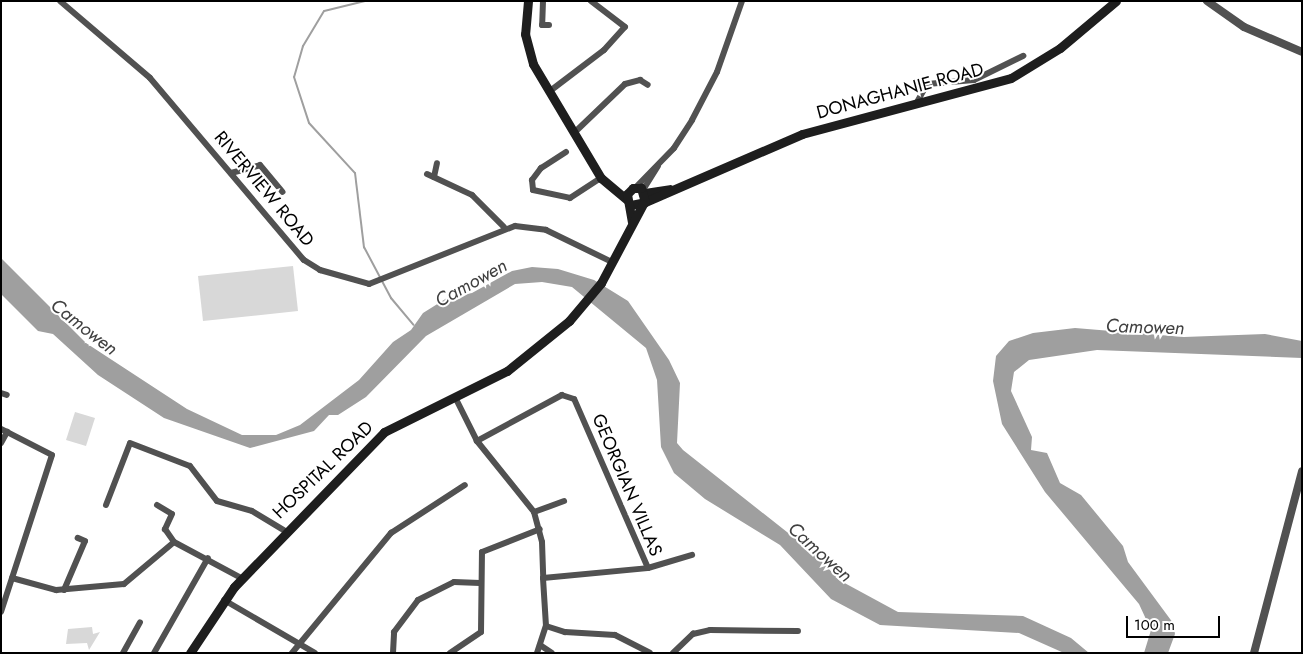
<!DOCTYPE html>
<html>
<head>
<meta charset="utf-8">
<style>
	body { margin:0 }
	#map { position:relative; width:1303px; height:654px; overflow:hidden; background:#fff; font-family:Jost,sans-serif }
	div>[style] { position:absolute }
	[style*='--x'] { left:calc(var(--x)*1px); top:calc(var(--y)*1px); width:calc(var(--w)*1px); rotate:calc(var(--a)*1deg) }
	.green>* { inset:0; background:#d8d8d8 }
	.water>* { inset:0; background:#9f9f9f }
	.stream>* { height:2px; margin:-1px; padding:0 1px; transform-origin:1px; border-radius:1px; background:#9f9f9f }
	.minor>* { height:6px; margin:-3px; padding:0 3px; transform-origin:3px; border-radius:3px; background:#515151 }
	.tertiary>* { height:8px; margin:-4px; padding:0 4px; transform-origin:4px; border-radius:4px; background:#515151 }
	.secondary>* { height:9px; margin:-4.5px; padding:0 4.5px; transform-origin:4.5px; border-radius:4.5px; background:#1e1e1e }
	span { translate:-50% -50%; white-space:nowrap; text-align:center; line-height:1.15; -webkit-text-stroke:4px #fff; paint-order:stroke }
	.street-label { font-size:18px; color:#000 }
	.water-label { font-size:19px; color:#404040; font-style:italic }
	.frame { position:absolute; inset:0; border:2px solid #000; pointer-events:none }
	.scale { position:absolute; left:1126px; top:616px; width:94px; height:22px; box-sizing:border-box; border:2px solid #000; border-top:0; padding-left:6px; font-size:15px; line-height:18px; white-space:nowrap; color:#000; -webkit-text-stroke:4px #fff; paint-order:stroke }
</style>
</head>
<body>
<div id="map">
	<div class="green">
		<div style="clip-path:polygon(293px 266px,298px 311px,203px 321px,198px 276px)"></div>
		<div style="clip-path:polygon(75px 412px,95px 418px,86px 446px,66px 440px)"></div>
		<div style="clip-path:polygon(92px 627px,93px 634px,100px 632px,89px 650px,87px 643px,66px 644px,68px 629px)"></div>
	</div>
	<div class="water">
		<div style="clip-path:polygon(1px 258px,86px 343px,187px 409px,242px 435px,276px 435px,300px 425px,359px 380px,393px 342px,411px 330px,423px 313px,447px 298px,472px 293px,512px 271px,532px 267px,558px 269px,594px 280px,628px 301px,669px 360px,680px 383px,677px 443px,683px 450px,816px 555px,839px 580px,898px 612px,1023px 616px,1071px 638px,1089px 653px,1064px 653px,1019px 633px,880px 625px,831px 599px,780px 545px,705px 499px,674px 473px,661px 447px,657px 380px,646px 348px,572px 287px,542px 282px,515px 284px,426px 336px,366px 397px,338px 415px,329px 415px,314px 431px,250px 448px,164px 418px,98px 375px,53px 334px,38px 331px,1px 294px)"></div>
		<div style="clip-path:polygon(1075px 328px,1184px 337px,1265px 334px,1302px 341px,1302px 358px,1097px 350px,1029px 360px,1014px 372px,1011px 391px,1032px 437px,1031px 450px,1047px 453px,1060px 483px,1081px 495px,1123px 546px,1128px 562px,1173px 623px,1175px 634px,1168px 653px,1144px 653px,1151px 630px,1139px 604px,1045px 492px,1002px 424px,993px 381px,996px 356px,1009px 341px,1033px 333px)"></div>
	</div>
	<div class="stream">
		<div style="--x:365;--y:1;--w:42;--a:166.3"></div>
		<div style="--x:324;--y:11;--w:41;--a:121"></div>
		<div style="--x:303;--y:46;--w:32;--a:106"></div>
		<div style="--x:294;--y:77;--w:48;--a:71.9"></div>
		<div style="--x:309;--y:123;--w:68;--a:47.4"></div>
		<div style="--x:355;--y:173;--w:75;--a:83.1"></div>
		<div style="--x:364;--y:247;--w:58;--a:62.1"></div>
		<div style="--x:391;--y:298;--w:35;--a:50"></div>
	</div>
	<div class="minor">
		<div style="--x:60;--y:1;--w:118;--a:40.5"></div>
		<div style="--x:150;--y:78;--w:238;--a:49.8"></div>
		<div style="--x:304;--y:260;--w:19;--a:32"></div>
		<div style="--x:320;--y:270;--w:51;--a:15.9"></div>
		<div style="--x:369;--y:284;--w:157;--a:-21.7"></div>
		<div style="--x:515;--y:226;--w:31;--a:7"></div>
		<div style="--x:546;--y:230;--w:73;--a:25.9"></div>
		<div style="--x:543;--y:1;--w:24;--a:92"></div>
		<div style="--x:542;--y:25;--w:7;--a:0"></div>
		<div style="--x:550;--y:91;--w:68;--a:-37.2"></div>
		<div style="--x:604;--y:50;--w:31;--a:-48"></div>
		<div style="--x:625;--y:27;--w:43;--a:-142.6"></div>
		<div style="--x:916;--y:104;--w:23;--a:-61"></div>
		<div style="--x:927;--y:84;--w:47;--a:-4.9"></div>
		<div style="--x:974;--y:80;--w:55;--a:-26.1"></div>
		<div style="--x:575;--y:132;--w:69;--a:-43.8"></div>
		<div style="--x:625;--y:84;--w:16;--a:-15"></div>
		<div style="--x:640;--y:80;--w:9;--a:32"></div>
		<div style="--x:566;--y:152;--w:30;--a:147"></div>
		<div style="--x:541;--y:168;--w:15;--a:127"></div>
		<div style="--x:532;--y:180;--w:10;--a:84"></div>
		<div style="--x:533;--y:190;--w:38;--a:12"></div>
		<div style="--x:570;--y:198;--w:37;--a:-33"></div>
		<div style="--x:231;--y:173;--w:30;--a:-15"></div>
		<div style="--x:260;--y:165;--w:35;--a:50"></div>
		<div style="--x:427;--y:174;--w:50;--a:25"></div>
		<div style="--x:472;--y:195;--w:45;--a:45"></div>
		<div style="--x:434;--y:177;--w:14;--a:-78"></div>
		<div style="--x:636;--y:187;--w:54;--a:-45.7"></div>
		<div style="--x:674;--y:148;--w:33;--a:-57"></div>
		<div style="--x:692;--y:120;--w:54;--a:-62.5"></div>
		<div style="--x:717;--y:72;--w:75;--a:-70.6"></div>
		<div style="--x:643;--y:190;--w:28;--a:-58"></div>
		<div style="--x:1;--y:393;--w:6;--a:18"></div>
		<div style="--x:455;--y:397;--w:49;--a:63.4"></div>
		<div style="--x:477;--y:441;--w:91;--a:51.2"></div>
		<div style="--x:534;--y:512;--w:31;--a:75"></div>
		<div style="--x:542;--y:542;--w:36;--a:88"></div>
		<div style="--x:543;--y:578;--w:105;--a:-5.4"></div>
		<div style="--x:648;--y:568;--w:184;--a:-113.6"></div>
		<div style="--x:574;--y:399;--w:13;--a:-162"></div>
		<div style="--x:562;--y:395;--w:97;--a:151.6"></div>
		<div style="--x:1;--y:429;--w:57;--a:27"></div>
		<div style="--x:52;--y:455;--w:165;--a:108"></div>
		<div style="--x:1;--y:443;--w:13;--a:-61"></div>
		<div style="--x:106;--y:505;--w:66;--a:-68.8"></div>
		<div style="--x:130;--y:443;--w:64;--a:21"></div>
		<div style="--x:190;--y:466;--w:44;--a:52.4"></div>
		<div style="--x:217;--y:501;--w:36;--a:16"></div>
		<div style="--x:252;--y:511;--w:37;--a:31"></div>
		<div style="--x:157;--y:505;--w:17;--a:31"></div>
		<div style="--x:172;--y:514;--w:17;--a:115"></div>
		<div style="--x:165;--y:529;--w:16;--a:55"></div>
		<div style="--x:534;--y:512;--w:32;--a:-20"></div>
		<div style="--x:648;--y:568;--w:46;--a:-16.5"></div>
		<div style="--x:12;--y:578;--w:46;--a:15.3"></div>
		<div style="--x:56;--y:590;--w:68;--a:-5"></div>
		<div style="--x:124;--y:584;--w:65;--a:-40"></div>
		<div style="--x:174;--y:542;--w:76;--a:28.2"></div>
		<div style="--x:64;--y:590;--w:53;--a:-66.8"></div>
		<div style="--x:85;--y:541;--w:8;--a:-157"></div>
		<div style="--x:224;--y:600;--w:105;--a:30.2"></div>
		<div style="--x:546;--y:626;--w:20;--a:18"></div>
		<div style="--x:565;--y:632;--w:50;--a:3.4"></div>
		<div style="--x:615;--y:635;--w:39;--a:27"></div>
		<div style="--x:540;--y:645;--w:14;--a:34"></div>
		<div style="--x:123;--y:653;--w:35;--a:-61"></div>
		<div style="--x:154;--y:653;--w:109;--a:-60.4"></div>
		<div style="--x:292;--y:653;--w:156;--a:-50.5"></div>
		<div style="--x:391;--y:533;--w:88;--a:-33"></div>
		<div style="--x:393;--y:653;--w:21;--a:-87"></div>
		<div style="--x:394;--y:632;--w:40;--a:-53"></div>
		<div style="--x:418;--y:600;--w:40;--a:-26.6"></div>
		<div style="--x:454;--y:582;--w:26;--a:2"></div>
		<div style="--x:450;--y:653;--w:37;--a:-34"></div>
		<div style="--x:481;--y:632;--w:80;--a:-89.3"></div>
		<div style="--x:482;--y:552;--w:62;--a:-21.6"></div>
		<div style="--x:537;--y:653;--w:28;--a:-72"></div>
		<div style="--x:546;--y:626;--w:48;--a:-93.6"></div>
		<div style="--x:673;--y:653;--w:28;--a:-44"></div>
		<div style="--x:693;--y:634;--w:17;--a:-13"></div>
		<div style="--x:710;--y:630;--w:88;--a:0.7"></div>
	</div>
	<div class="tertiary">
		<div style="--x:1207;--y:1;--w:45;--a:35.1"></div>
		<div style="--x:1244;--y:27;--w:63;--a:23.3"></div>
		<div style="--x:1254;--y:653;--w:188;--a:-75.2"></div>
	</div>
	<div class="secondary">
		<div style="--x:528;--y:1;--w:33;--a:95"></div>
		<div style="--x:525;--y:34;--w:31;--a:75"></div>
		<div style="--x:533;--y:64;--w:133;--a:59.2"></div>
		<div style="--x:601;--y:178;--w:34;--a:40"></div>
		<div style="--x:645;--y:193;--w:25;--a:-9"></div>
		<div style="--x:645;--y:202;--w:171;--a:-23.4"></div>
		<div style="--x:802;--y:134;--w:216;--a:-15"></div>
		<div style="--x:1011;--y:78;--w:57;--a:-31.5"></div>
		<div style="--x:1060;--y:48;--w:73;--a:-40"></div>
		<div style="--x:631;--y:205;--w:14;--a:-12"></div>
		<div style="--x:645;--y:202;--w:15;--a:-106"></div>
		<div style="--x:641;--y:188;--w:8;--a:180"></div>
		<div style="--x:633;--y:188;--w:8;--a:135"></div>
		<div style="--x:627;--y:194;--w:28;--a:80"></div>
		<div style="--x:190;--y:653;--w:79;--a:-56.3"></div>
		<div style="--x:234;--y:587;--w:216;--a:-45.9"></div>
		<div style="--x:384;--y:432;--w:137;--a:-26.4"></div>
		<div style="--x:507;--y:371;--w:80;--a:-38.9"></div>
		<div style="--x:569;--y:321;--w:50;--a:-49.9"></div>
		<div style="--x:601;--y:283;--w:89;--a:-62"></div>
	</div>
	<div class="street-label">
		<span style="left:900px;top:91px;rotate:-15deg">DONAGHANIE ROAD</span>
		<span style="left:264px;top:189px;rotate:50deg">RIVERVIEW ROAD</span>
		<span style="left:323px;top:470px;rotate:-44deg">HOSPITAL ROAD</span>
		<span style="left:627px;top:485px;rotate:67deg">GEORGIAN VILLAS</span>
	</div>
	<div class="water-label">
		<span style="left:471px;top:283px;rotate:-29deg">Camowen</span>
		<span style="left:84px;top:327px;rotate:38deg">Camowen</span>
		<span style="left:1145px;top:327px;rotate:2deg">Camowen</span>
		<span style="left:820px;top:552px;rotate:42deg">Camowen</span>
	</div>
	<div class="frame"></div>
	<div class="scale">100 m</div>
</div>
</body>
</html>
